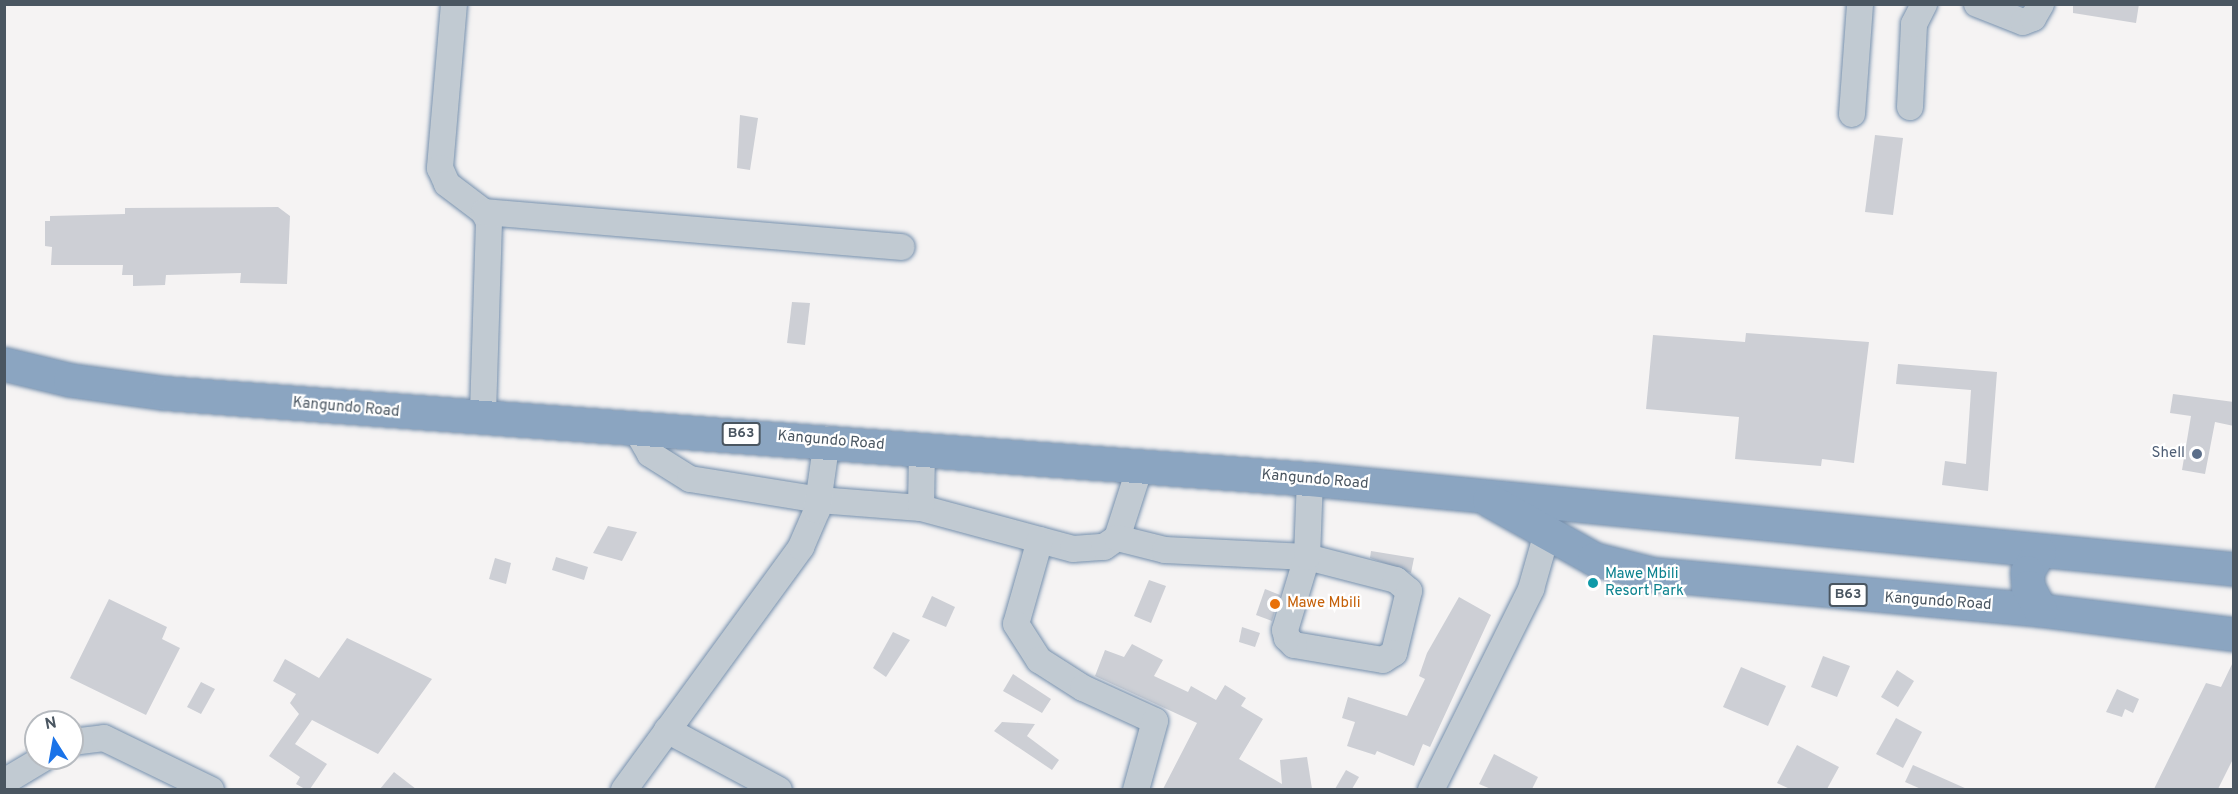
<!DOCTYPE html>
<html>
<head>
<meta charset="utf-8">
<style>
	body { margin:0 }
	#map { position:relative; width:2238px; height:794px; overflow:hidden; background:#f5f3f3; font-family:Overpass,sans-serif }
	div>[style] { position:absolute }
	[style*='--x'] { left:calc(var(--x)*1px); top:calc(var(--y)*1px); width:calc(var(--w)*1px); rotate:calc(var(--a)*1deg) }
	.building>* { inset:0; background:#cdcfd5 }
	.roads { filter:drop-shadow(0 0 2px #7690ad) drop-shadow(0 0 2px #7690ad) }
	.minor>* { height:26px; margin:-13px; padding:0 13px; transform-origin:13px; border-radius:13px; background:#c1cad2 }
	.highway>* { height:33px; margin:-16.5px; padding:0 16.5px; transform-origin:16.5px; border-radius:16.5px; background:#8ba5c1 }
	.dots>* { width:16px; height:16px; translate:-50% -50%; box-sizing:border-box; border:3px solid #fff; border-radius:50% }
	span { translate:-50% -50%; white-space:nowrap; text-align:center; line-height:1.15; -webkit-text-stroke:4.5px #fff; paint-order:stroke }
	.shield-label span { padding:2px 4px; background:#fff; border:2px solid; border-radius:4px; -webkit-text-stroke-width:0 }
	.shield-label { font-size:14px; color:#4a5661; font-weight:700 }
	.street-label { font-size:15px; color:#4a5661 }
	.service-label { font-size:15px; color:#4e5e75 }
	.right { translate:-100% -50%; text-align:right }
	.culture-label { font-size:15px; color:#0d838f }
	.left { translate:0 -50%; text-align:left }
	.food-label { font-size:15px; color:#c56008 }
	.frame { position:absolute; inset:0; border:6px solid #4a5661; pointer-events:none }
	.north { position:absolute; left:24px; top:710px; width:60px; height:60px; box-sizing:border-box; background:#fff; border:2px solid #b7bbc0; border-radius:50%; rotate:349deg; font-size:16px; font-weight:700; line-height:24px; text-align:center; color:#4a5661 }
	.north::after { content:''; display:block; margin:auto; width:21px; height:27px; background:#1a73e8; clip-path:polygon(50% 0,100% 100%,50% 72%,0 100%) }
</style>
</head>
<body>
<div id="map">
	<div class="building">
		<div style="clip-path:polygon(2073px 4px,2139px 4px,2136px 23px,2073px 13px)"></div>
		<div style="clip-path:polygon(740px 115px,758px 118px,750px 170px,737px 168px)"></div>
		<div style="clip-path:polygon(1875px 135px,1903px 138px,1893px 215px,1865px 212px)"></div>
		<div style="clip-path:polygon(278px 207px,290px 216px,287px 284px,240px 283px,241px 273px,166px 275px,165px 285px,133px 286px,133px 275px,122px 275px,123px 265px,51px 265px,52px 247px,45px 246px,45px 221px,50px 221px,50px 216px,125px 214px,125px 208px)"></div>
		<div style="clip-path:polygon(792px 302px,810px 303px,805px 345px,787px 343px)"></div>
		<div style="clip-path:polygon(1746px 333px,1869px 342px,1854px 463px,1822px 459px,1821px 466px,1735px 459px,1739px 417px,1646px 409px,1653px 335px,1745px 342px)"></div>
		<div style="clip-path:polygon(1898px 364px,1997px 372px,1988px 491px,1942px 485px,1945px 461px,1966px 464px,1971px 390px,1896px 384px)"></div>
		<div style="clip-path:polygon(2173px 394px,2234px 402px,2234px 426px,2215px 422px,2205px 474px,2182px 470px,2191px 416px,2170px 413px)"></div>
		<div style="clip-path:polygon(608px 526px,637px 532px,622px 561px,593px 553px)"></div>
		<div style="clip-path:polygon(1371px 551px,1414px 558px,1411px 573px,1370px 558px)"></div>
		<div style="clip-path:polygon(556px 557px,588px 567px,584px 580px,552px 570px)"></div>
		<div style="clip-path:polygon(495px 558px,511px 563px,506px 584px,489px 579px)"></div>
		<div style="clip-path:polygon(1149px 580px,1166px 586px,1151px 623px,1134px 616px)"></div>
		<div style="clip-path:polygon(1265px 589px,1280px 595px,1272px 621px,1256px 615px)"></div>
		<div style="clip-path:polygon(932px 596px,955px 607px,946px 627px,922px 617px)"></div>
		<div style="clip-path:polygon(1459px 597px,1491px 615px,1430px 747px,1423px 744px,1414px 766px,1377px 751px,1375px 755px,1347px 746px,1355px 722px,1342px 718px,1348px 697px,1407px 716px,1425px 679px,1419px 676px,1427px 653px)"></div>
		<div style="clip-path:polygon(109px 599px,167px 627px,162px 639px,180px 648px,146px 715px,70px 678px)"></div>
		<div style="clip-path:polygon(1242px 627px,1260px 633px,1255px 647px,1239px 642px)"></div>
		<div style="clip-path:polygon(893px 632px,910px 640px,886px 677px,873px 668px)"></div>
		<div style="clip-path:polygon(347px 638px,432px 679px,378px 754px,312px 720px,295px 744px,327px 764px,310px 789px,305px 789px,296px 784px,300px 777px,269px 756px,299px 714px,290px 703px,296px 694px,273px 681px,285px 659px,319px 678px)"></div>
		<div style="clip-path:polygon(1132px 644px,1163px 660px,1154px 676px,1188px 692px,1191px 686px,1216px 700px,1225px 685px,1246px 698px,1241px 706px,1263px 719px,1239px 759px,1282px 784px,1280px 760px,1307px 757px,1312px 789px,1163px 789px,1197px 723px,1095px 676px,1105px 650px,1124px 657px)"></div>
		<div style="clip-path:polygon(1823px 656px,1850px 666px,1837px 697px,1811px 687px)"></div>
		<div style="clip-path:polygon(2234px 660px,2234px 757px,2218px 789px,2154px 789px,2206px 683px,2221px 687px)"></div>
		<div style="clip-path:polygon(1741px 667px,1786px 686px,1768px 726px,1723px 707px)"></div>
		<div style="clip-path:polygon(1897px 670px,1914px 681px,1898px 707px,1881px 697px)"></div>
		<div style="clip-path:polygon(1013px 674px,1051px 699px,1042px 713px,1003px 691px)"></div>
		<div style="clip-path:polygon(201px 682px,215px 689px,201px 714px,187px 707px)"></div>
		<div style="clip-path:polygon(2117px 689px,2139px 699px,2133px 713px,2125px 709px,2122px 717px,2106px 712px)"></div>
		<div style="clip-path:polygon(1896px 718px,1922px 732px,1903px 768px,1876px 754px)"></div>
		<div style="clip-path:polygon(1002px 722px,1035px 724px,1027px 736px,1059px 760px,1052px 770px,994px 731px)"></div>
		<div style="clip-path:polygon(1797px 745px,1839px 767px,1827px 789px,1790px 789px,1777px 783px)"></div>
		<div style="clip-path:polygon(1494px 754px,1538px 777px,1532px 789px,1491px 789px,1479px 784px)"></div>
		<div style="clip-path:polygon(1913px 765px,1967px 789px,1921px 789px,1905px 782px)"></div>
		<div style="clip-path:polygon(1346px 770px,1359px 777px,1352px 789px,1335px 789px)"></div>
		<div style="clip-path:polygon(394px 772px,416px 789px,380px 789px)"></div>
	</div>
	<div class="roads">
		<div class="minor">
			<div style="--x:454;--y:4;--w:165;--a:94.9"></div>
			<div style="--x:440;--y:168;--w:17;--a:66"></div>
			<div style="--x:447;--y:184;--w:46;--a:37.1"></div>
			<div style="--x:484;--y:212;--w:11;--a:63"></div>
			<div style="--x:489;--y:222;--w:194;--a:91.8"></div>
			<div style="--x:1977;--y:4;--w:49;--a:21.4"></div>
			<div style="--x:2023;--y:22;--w:11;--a:-22"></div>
			<div style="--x:2033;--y:18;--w:16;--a:-60"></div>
			<div style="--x:1910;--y:107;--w:83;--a:-87.2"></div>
			<div style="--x:1914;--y:24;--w:22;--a:-63"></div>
			<div style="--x:1852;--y:114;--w:110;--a:-85.8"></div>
			<div style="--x:484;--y:212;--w:419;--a:4.8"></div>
			<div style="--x:634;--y:426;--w:32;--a:60"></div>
			<div style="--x:650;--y:454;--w:47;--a:32"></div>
			<div style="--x:690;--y:479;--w:131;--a:9.2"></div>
			<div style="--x:819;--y:500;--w:102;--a:4.5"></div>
			<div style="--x:921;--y:508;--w:157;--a:15.1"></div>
			<div style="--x:1073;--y:549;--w:31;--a:-4"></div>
			<div style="--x:1104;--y:547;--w:16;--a:-35"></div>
			<div style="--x:1117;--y:538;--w:75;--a:-72.1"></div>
			<div style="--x:921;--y:508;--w:60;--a:-89"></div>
			<div style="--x:1117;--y:538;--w:49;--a:14"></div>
			<div style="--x:1165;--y:550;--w:142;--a:2.8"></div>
			<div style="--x:1307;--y:557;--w:92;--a:14.5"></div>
			<div style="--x:1396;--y:580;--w:17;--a:40"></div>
			<div style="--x:1409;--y:591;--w:64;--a:103.6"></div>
			<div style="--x:1394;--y:653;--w:13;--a:148"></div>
			<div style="--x:1383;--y:660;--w:90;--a:-170.4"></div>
			<div style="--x:1294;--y:645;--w:10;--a:-135"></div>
			<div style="--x:1287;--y:638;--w:8;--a:-104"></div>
			<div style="--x:1285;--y:630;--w:76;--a:-73.2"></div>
			<div style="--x:1307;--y:557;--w:78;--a:-87.8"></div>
			<div style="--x:1040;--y:540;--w:87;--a:105.9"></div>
			<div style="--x:1016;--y:624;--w:43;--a:57.4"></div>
			<div style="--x:1039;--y:660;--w:52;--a:32.5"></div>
			<div style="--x:1083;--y:688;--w:79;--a:24.6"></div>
			<div style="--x:1155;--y:721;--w:72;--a:105.4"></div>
			<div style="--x:667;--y:730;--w:127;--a:28.2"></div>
			<div style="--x:72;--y:742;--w:32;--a:-7"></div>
			<div style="--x:104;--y:738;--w:119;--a:25.9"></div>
			<div style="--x:4;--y:782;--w:47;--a:-31"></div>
			<div style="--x:624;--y:790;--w:301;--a:-53.9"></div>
			<div style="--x:801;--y:547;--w:40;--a:-66.6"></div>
			<div style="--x:817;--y:510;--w:71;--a:-81.9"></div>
			<div style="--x:1431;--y:790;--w:225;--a:-63.5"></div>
			<div style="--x:1531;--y:589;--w:58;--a:-74.1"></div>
		</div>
		<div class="highway">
			<div style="--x:4;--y:364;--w:68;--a:13.6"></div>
			<div style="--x:70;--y:380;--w:96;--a:7.8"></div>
			<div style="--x:165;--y:393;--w:1148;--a:4.3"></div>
			<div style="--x:1310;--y:479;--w:928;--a:5.56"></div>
			<div style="--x:1489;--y:500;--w:120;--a:29.3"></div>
			<div style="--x:1594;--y:559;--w:61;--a:14.3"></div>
			<div style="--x:1653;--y:574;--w:389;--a:5.3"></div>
			<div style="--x:2040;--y:610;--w:195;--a:7.1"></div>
			<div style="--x:2039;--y:552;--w:23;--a:121"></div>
			<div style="--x:2027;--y:572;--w:15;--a:86"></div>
			<div style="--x:2028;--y:587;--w:26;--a:62"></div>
		</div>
	</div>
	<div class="dots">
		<div style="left:2197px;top:454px;background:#5c6f8a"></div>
		<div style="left:1593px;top:583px;background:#0f9aa8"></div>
		<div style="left:1275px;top:604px;background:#e8710a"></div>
	</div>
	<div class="shield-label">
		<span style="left:741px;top:434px">B63</span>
		<span style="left:1848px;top:595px">B63</span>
	</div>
	<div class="street-label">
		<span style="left:346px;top:408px;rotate:5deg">Kangundo Road</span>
		<span style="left:831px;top:441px;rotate:5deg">Kangundo Road</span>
		<span style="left:1315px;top:480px;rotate:5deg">Kangundo Road</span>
		<span style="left:1938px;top:602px;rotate:4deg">Kangundo Road</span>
	</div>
	<div class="service-label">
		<span class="right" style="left:2185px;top:454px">Shell</span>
	</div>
	<div class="culture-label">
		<span class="left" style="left:1605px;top:583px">Mawe Mbili<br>Resort Park</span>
	</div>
	<div class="food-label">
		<span class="left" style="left:1287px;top:604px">Mawe Mbili</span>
	</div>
	<div class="frame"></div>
	<div class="north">N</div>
</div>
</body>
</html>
